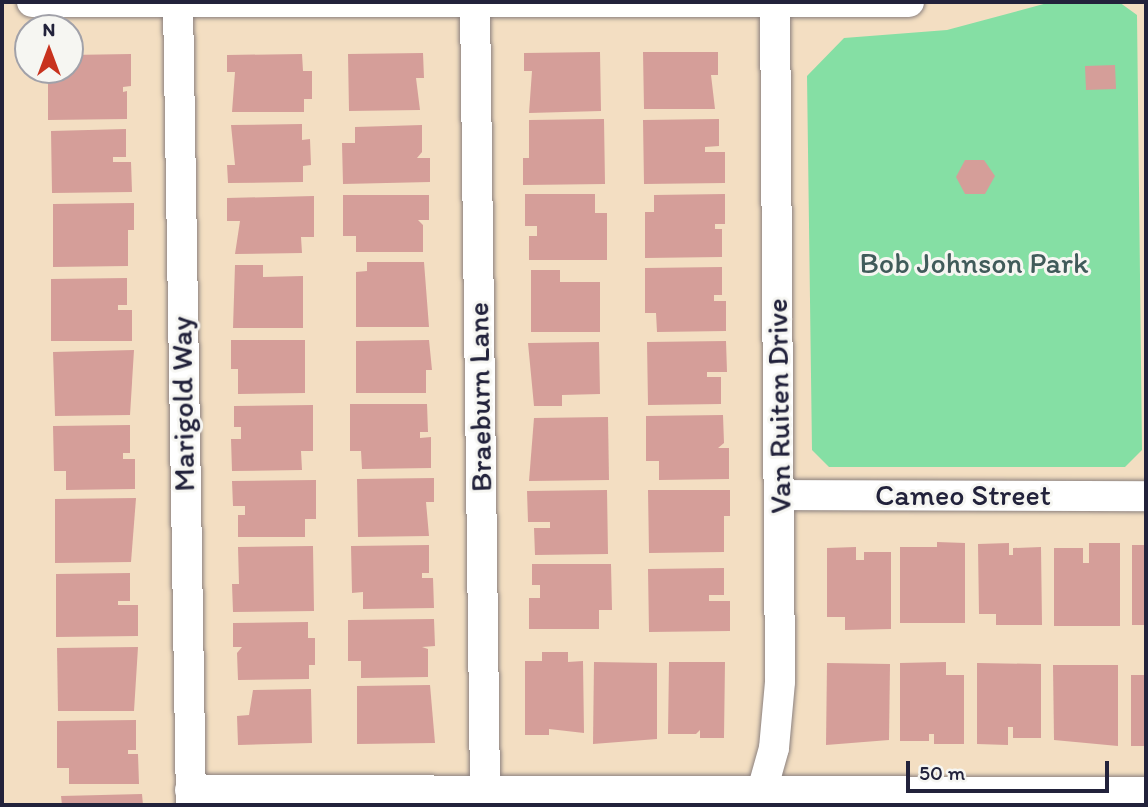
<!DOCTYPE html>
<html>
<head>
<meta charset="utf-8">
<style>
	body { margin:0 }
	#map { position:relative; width:1148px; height:807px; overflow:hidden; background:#f3dec2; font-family:Itim,sans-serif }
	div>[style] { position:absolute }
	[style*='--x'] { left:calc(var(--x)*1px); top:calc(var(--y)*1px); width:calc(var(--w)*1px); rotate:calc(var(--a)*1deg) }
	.green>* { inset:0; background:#85dfa4 }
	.building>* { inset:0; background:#d59e99 }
	.roads { filter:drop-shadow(0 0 2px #8a807e) drop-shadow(0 0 2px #8a807e) }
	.minor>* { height:30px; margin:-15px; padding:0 15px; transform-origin:15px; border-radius:15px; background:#fff }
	span { translate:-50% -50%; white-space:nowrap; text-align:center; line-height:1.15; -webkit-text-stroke:6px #f6f6f2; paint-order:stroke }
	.park-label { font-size:30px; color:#405b5a }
	.street-label { font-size:30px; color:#22223b }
	.frame { position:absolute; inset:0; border:4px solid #22223b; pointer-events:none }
	.north { position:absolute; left:14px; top:14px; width:70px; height:70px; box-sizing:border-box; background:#f6f6f2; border:2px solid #a1a1a9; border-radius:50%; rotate:0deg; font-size:19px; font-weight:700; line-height:28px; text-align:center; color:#22223b }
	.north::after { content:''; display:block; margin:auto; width:24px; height:32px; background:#c8321e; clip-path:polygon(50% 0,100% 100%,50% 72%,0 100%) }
	.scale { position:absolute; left:906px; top:761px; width:203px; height:32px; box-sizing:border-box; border:4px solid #22223b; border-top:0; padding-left:9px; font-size:21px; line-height:24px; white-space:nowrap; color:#22223b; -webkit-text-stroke:5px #f6f6f2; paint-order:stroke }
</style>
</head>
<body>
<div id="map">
	<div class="green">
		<div style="clip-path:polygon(1051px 2px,1119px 2px,1137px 15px,1142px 450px,1125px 467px,829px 467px,812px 450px,807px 76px,844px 38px,947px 30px)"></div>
	</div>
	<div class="building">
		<div style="clip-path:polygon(600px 52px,601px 111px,529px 113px,532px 71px,524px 71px,524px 53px)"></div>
		<div style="clip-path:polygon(643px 52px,718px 52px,718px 75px,711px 75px,715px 109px,644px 109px)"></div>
		<div style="clip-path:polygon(423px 53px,424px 78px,416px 78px,420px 110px,349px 111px,348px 54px)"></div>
		<div style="clip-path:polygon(131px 54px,131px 86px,123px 87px,123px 92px,127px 91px,127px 119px,48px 120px,48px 74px,70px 70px,70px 55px)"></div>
		<div style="clip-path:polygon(302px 54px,303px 71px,312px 71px,312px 99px,304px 99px,304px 112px,232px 112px,235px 72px,227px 72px,227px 55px)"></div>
		<div style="clip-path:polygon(1115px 65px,1116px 89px,1086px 90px,1085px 66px)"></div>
		<div style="clip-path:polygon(604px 119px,605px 184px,523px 185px,523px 158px,529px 158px,529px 120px)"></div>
		<div style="clip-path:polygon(719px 119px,719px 146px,705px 147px,705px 152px,725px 152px,725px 183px,644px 184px,643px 120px)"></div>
		<div style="clip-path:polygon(302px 124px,302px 140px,310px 139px,311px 165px,303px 166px,303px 182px,228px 183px,227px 165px,235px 165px,231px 125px)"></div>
		<div style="clip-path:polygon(422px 125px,422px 152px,417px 158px,430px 158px,430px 182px,343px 184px,342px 143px,355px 143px,355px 127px)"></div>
		<div style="clip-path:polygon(126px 129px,126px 157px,113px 157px,113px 162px,131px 162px,132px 192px,52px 193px,51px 131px)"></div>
		<div style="clip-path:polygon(965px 160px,984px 160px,995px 176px,985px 194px,965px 194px,956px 177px)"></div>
		<div style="clip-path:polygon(525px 194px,595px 194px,595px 213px,607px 213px,607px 260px,529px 260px,529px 236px,537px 236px,537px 226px,525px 226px)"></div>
		<div style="clip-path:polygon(725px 194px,725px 224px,715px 224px,715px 229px,722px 229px,722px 257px,645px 258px,645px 212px,654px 212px,654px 195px)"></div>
		<div style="clip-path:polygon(343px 195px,429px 195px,429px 220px,418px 220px,423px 225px,423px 252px,356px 252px,356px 236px,343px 236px)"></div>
		<div style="clip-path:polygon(314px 196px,314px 237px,301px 237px,302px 253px,235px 254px,240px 221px,227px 221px,227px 198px)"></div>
		<div style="clip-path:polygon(134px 203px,134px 230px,128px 230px,128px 266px,53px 267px,53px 204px)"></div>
		<div style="clip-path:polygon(367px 262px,424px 262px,429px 327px,356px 327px,356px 272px,367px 271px)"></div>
		<div style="clip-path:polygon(235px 265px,263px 265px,263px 277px,303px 276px,303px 328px,233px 328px)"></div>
		<div style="clip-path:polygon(722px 267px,722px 295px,714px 295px,714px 301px,726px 301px,726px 331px,657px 332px,656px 313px,645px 313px,645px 268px)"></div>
		<div style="clip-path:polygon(531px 270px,560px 270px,560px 282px,600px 282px,600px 332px,531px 332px)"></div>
		<div style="clip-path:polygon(127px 278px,127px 305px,118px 305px,118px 310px,132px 310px,132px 341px,51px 341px,51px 279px)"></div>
		<div style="clip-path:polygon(231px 340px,305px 340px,305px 393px,238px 394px,238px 369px,231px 369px)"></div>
		<div style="clip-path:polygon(429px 340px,432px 370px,426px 370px,426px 393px,356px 393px,356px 341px)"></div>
		<div style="clip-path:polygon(726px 341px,727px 372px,707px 372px,707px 377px,721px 377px,721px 404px,648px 405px,647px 342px)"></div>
		<div style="clip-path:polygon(599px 342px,600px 394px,562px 395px,562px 406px,534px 406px,528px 343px)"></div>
		<div style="clip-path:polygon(134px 350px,130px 415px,55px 416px,53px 352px)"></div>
		<div style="clip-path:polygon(350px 404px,427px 404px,428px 432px,420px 432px,420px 438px,431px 437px,431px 468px,362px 469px,361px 451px,350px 451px)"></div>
		<div style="clip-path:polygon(313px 405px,313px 451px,301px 451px,302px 470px,232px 471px,231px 439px,241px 439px,241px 427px,234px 427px,234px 406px)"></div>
		<div style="clip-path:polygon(723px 415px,724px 443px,718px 448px,729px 448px,729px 479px,659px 480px,659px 461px,646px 461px,646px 416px)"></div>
		<div style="clip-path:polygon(608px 417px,609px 480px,529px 481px,534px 418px)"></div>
		<div style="clip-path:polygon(130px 425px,130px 453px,123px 453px,123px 459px,135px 459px,135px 489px,66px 490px,66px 471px,54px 471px,53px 426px)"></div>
		<div style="clip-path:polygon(434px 478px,434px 502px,426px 502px,429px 536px,358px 537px,357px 479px)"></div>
		<div style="clip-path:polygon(316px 480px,316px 519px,305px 519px,305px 537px,238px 537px,238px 515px,245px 515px,245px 506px,233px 506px,232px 481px)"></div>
		<div style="clip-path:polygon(607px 490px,608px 554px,535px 555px,534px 528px,550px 528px,550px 522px,528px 522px,527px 491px)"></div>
		<div style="clip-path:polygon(648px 490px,730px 490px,730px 516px,724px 516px,724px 552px,649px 553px)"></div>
		<div style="clip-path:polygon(136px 498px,131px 562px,55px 563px,55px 499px)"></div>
		<div style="clip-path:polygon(937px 542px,965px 543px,965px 623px,900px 623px,900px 547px,937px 547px)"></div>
		<div style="clip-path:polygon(1009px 543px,1009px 555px,1013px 555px,1013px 548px,1041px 547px,1042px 625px,996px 625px,996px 614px,979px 614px,978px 544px)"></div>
		<div style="clip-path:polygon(1089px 543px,1120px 543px,1120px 626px,1054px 626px,1054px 548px,1083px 548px,1083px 563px,1089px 563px)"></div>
		<div style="clip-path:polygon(429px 545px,429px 573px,422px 573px,422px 578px,433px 578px,434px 608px,363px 609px,363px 592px,352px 593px,351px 546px)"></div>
		<div style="clip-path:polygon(1132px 545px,1146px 545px,1146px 625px,1132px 625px)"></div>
		<div style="clip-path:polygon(313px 546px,314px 611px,233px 612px,232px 584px,239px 584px,238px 547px)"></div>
		<div style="clip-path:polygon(856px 547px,856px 560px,864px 560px,864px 552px,891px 552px,891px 629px,845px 630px,845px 617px,827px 617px,827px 548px)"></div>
		<div style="clip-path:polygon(532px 564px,611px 564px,612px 610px,599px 610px,599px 629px,529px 629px,529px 598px,540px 598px,540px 585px,532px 585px)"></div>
		<div style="clip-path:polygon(724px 568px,724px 595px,709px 595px,709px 601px,730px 601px,730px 631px,649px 632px,648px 569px)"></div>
		<div style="clip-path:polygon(130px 573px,130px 601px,118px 601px,118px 605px,138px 605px,138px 636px,56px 637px,56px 574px)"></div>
		<div style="clip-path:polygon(434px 619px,435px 646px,422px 647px,428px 649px,428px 677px,361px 678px,361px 661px,348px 661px,348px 620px)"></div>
		<div style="clip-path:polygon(308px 622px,308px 638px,315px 638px,315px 665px,309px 665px,309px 679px,238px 680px,237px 653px,242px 647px,233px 647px,233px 623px)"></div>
		<div style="clip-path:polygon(138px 647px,134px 711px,58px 711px,57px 648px)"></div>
		<div style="clip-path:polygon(542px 652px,568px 652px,568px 662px,583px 661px,584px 733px,549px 729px,549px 735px,525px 735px,525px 661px,542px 661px)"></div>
		<div style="clip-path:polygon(594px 662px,657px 663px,657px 739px,593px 744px)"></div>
		<div style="clip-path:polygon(669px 662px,725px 662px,724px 738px,700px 738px,700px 730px,696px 734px,668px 734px)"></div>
		<div style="clip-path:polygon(946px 662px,946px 675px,964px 675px,964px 744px,934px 744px,934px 734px,929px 734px,929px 741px,900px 741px,900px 663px)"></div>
		<div style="clip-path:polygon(827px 663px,890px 664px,889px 740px,826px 745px)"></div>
		<div style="clip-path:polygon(977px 663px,1041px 664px,1041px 738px,1013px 738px,1013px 727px,1008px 727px,1008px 745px,977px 744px)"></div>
		<div style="clip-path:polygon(1053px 665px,1118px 665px,1118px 746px,1054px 740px)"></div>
		<div style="clip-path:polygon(1131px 675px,1146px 675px,1146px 746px,1131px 746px)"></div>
		<div style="clip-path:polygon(430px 685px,435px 743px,357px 744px,357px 686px)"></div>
		<div style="clip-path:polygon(311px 689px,312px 743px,238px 745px,237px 716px,249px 715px,253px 690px)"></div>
		<div style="clip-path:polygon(136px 720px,136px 750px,128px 750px,128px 754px,138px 754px,139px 784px,69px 784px,69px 768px,57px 768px,57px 721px)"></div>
		<div style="clip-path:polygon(142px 794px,143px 805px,62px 805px,61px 796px)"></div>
	</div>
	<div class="roads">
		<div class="minor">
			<div style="--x:32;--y:2;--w:877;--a:0"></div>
			<div style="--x:178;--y:3;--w:802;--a:89.07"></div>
			<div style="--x:475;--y:3;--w:788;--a:89.27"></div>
			<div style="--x:780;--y:495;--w:366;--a:0.2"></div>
			<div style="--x:190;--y:790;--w:956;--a:0.12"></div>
			<div style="--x:758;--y:805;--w:59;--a:-74.3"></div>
			<div style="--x:774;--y:748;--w:66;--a:-84.8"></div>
			<div style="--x:780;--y:682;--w:678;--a:-90.42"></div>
		</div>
	</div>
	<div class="park-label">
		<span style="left:974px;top:263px">Bob Johnson Park</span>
	</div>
	<div class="street-label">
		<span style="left:480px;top:397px;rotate:-91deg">Braeburn Lane</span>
		<span style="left:183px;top:404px;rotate:-91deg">Marigold Way</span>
		<span style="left:779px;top:406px;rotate:-91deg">Van Ruiten Drive</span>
		<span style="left:963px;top:495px">Cameo Street</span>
	</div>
	<div class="frame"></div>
	<div class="north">N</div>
	<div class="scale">50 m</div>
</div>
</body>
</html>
